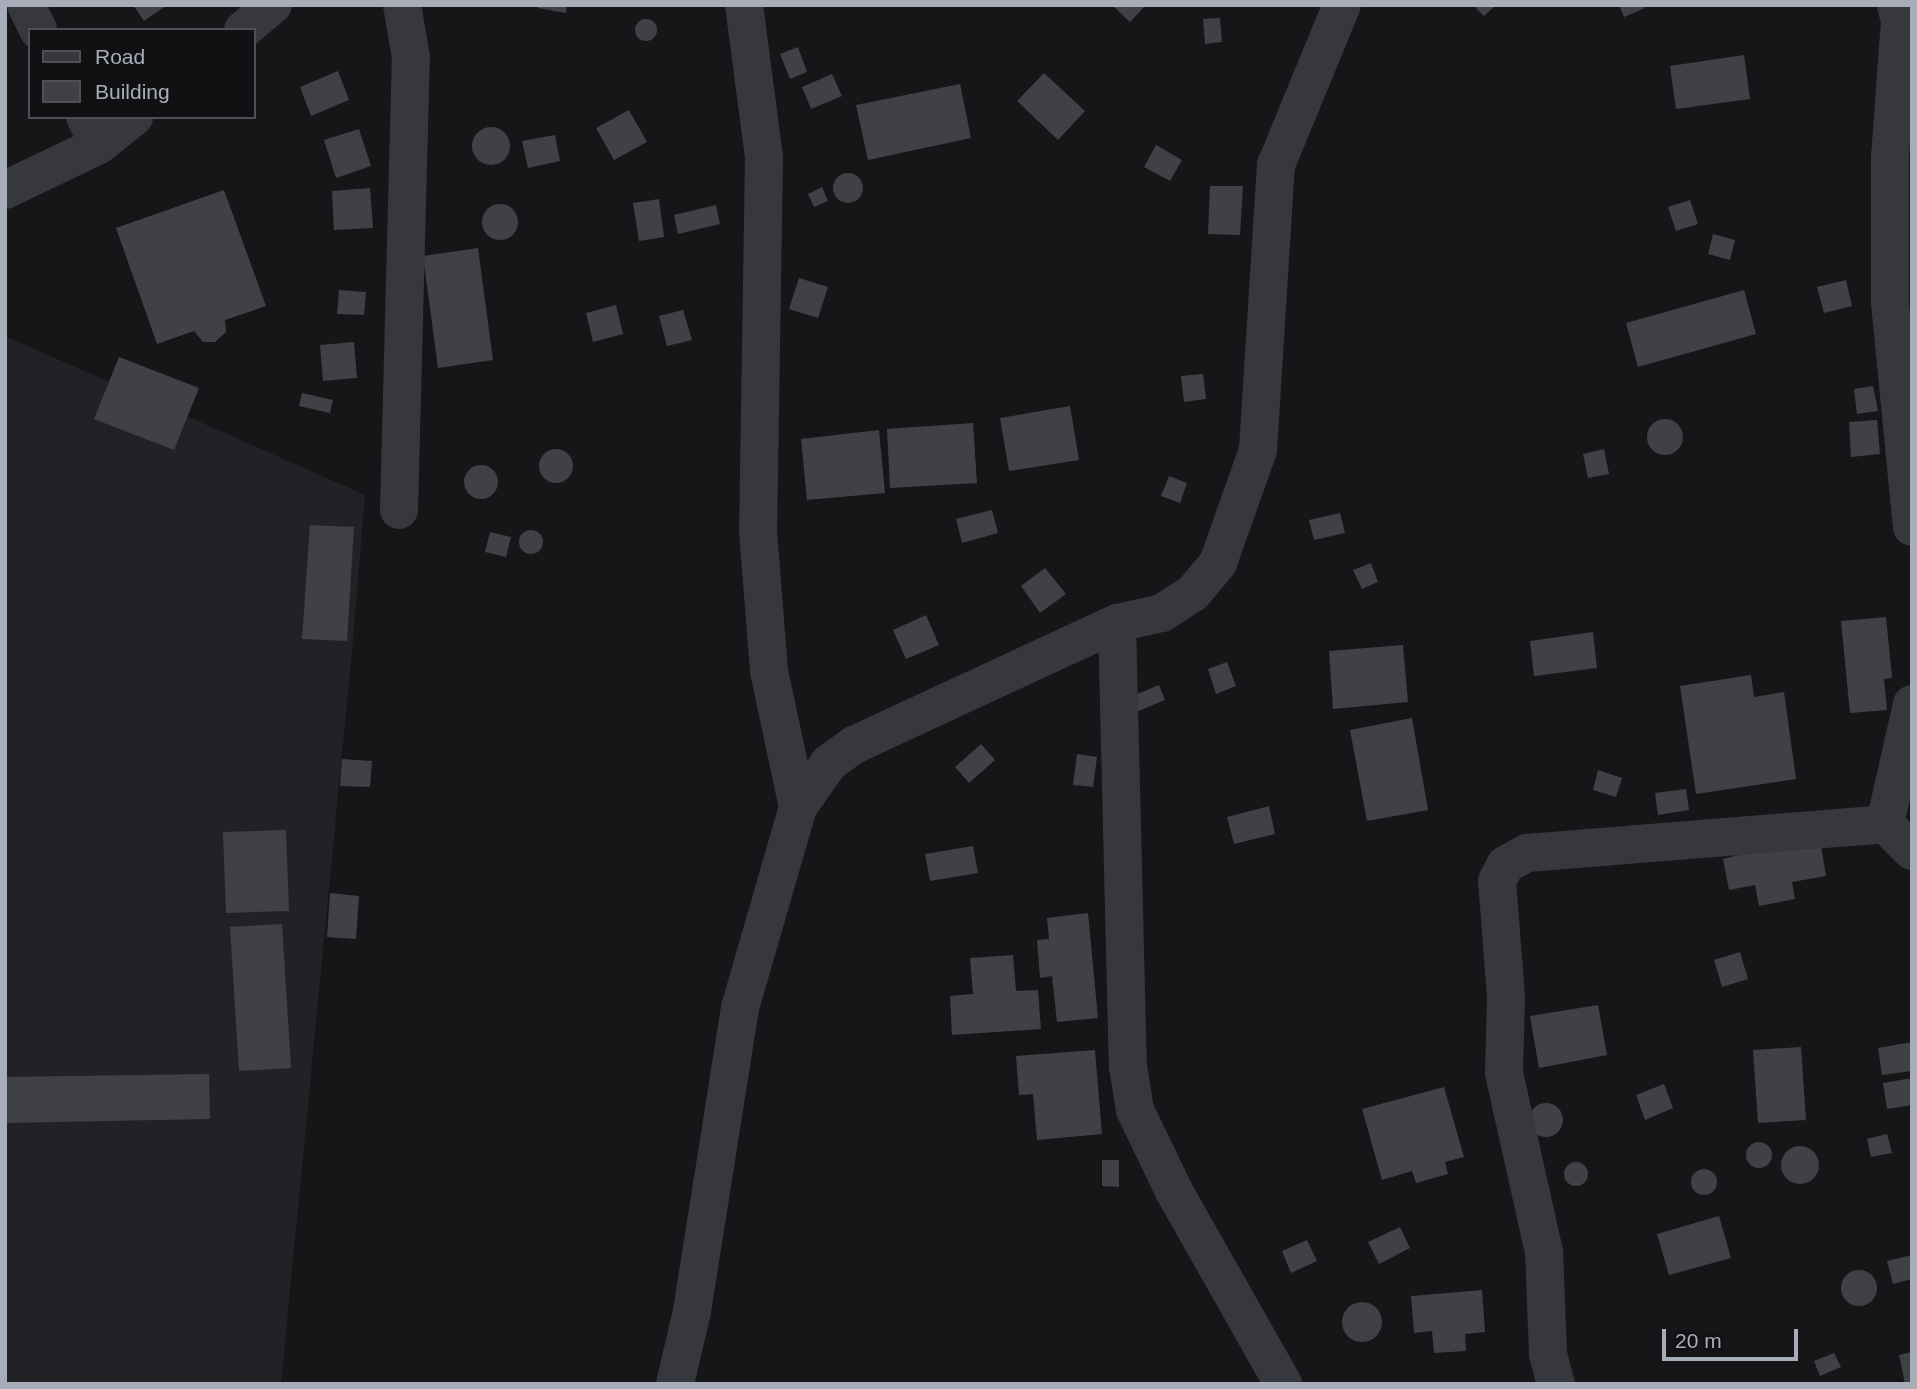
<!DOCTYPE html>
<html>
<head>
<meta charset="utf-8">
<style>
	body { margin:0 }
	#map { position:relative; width:1917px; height:1389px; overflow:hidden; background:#161619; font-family:Arial,sans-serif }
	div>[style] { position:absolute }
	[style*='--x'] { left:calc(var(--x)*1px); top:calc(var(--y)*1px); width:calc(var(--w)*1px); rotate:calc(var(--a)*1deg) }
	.built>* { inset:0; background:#222226 }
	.building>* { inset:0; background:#404146 }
	.round { border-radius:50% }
	.minor>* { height:38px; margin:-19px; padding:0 19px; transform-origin:19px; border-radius:19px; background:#37383e }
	span { translate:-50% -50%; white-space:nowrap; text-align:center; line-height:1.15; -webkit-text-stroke:7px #111114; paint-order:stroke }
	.frame { position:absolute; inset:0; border:7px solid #a7aeba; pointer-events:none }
	.legend { position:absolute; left:28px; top:28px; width:228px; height:91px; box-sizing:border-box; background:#111114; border:2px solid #4d5056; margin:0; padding:9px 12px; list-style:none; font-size:21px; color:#a7aeba }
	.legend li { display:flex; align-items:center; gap:14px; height:35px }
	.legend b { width:35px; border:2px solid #4d5056 }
	.scale { position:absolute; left:1662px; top:1329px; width:136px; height:32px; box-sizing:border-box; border:4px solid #a7aeba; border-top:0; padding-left:9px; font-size:21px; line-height:24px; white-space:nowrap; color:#a7aeba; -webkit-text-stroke:5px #111114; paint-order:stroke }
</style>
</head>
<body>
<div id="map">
	<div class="built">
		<div style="clip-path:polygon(5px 336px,365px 495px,353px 641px,281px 1384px,5px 1384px)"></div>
	</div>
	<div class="building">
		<div style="clip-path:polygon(133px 5px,167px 5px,144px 21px)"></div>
		<div style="clip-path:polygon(539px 5px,567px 5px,566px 13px,538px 8px)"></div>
		<div style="clip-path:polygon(1112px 5px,1146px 5px,1130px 22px)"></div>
		<div style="clip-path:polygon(1473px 5px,1496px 5px,1484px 16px)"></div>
		<div style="clip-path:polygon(1619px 5px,1644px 5px,1645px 8px,1624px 17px)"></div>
		<div style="clip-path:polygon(1220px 18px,1222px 42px,1205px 44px,1203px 19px)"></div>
		<div class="round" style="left:635px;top:19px;width:22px;height:22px"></div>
		<div style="clip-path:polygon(798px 47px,807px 72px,790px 79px,780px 54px)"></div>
		<div style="clip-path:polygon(1744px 55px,1750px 99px,1676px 109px,1670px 66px)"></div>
		<div style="clip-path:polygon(338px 71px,349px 100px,311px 116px,300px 87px)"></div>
		<div style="clip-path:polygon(1044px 73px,1085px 111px,1058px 140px,1017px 101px)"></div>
		<div style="clip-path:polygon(832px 74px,842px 96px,811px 109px,802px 87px)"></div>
		<div style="clip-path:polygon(960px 84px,971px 138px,868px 160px,856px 105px)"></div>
		<div style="clip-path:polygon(629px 110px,647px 142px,614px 160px,596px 128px)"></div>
		<div class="round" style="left:472px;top:127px;width:38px;height:38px"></div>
		<div style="clip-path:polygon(359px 129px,371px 166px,336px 178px,324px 140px)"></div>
		<div style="clip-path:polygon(555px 135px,560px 161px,528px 168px,522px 141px)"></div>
		<div style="clip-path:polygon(1156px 145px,1182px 160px,1170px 181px,1144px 167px)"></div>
		<div class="round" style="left:833px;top:173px;width:30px;height:30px"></div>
		<div style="clip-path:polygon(1210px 186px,1243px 186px,1240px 235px,1208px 234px)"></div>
		<div style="clip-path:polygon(822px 187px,828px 201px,814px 207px,808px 194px)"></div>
		<div style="clip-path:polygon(370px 188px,373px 228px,334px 230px,332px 191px)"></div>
		<div style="clip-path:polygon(224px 190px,266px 306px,225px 320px,226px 332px,215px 342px,203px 342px,194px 331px,157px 344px,116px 228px)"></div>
		<div style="clip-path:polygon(659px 199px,664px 237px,639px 241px,633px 203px)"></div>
		<div style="clip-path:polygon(1690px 200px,1698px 224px,1676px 231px,1668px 207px)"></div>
		<div class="round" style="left:482px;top:204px;width:36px;height:36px"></div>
		<div style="clip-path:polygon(716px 205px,720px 224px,678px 234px,674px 215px)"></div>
		<div style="clip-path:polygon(1713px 234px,1735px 240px,1730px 260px,1708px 254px)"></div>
		<div style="clip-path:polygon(478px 248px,493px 360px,438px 368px,423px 256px)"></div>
		<div style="clip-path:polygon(799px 278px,828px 287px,818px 318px,789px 309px)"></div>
		<div style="clip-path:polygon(1846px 280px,1852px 306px,1824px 313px,1817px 287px)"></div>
		<div style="clip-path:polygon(339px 290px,366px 292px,364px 315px,337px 314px)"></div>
		<div style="clip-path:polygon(1744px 290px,1756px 334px,1638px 367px,1626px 323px)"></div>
		<div style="clip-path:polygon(616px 305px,623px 334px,593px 342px,586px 313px)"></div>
		<div style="clip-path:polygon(683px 310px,692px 340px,667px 346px,659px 316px)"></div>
		<div style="clip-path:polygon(354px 342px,357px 378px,323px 381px,320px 345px)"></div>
		<div style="clip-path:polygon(119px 357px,199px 388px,174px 450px,94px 419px)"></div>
		<div style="clip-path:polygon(1203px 374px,1206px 399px,1184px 402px,1181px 376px)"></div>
		<div style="clip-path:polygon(1873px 386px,1878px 411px,1857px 414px,1854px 389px)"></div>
		<div style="clip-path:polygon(302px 393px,333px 400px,330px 413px,299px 406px)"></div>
		<div style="clip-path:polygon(1070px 406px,1079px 460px,1009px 471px,1000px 418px)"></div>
		<div class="round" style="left:1647px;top:419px;width:36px;height:36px"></div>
		<div style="clip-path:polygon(1877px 420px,1880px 454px,1851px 457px,1849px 422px)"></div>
		<div style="clip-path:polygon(973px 423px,977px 483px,890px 488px,887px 429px)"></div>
		<div style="clip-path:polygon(879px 430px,885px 493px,807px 500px,801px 439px)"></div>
		<div class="round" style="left:539px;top:449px;width:34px;height:34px"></div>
		<div style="clip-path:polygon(1604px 449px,1609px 474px,1588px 478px,1583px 454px)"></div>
		<div class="round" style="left:464px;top:465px;width:34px;height:34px"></div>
		<div style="clip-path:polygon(1169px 476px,1187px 483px,1180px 503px,1161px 496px)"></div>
		<div style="clip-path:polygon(992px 510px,998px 533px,962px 543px,956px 519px)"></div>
		<div style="clip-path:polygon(1340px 513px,1345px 533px,1314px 540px,1309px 520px)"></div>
		<div style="clip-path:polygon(310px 525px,354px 527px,347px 641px,302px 639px)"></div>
		<div class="round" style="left:519px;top:530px;width:24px;height:24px"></div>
		<div style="clip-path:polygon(490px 532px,511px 537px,506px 557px,485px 552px)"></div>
		<div style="clip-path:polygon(1371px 563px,1378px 582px,1362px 589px,1353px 570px)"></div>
		<div style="clip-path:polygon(1045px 568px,1066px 594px,1040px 613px,1021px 586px)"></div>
		<div style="clip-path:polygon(926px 615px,939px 645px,906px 659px,893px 630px)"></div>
		<div style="clip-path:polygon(1886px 617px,1892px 678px,1884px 679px,1887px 710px,1850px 713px,1841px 621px)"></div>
		<div style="clip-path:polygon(1593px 632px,1597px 668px,1534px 676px,1530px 641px)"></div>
		<div style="clip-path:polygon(1403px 645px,1408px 702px,1333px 709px,1329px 651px)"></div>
		<div style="clip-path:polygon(1227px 662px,1236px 686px,1216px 694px,1208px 669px)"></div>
		<div style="clip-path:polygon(1751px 675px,1754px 697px,1784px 692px,1796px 779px,1696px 794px,1680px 686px)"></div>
		<div style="clip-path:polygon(1159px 685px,1165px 700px,1136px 712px,1130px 697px)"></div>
		<div style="clip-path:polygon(1412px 718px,1428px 810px,1367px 821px,1350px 730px)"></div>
		<div style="clip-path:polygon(981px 744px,995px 760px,969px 783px,955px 767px)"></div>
		<div style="clip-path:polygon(1077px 754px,1097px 757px,1093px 787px,1073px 785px)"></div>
		<div style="clip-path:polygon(342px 759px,372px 761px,370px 787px,340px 786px)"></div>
		<div style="clip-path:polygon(1598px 770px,1622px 778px,1616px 797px,1593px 790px)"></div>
		<div style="clip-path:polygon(1686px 789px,1689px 810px,1658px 815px,1655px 793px)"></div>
		<div style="clip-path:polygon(1269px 806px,1275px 834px,1234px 844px,1227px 817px)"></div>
		<div style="clip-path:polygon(286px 830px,289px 911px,226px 913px,223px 832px)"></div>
		<div style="clip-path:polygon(1819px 834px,1826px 876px,1792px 882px,1795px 899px,1759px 906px,1755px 885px,1729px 890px,1723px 859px)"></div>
		<div style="clip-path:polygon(973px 846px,978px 873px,930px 881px,925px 854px)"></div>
		<div style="clip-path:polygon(330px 893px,359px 896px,356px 939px,327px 937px)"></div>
		<div style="clip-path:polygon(1088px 913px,1098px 1018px,1057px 1022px,1052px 976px,1040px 978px,1037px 940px,1049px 939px,1047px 918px)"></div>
		<div style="clip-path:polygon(282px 924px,291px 1068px,239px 1071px,230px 927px)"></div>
		<div style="clip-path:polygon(1740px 952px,1748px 979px,1722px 987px,1714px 960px)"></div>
		<div style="clip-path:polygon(1013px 955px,1016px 991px,1038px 990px,1041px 1029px,952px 1035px,950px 996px,973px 994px,970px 958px)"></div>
		<div style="clip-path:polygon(1598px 1005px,1607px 1055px,1539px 1068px,1530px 1016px)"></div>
		<div style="clip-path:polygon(1912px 1042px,1912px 1071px,1882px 1075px,1878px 1048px)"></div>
		<div style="clip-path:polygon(1801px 1047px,1806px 1120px,1758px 1123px,1753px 1050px)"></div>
		<div style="clip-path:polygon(1095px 1050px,1102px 1134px,1037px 1140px,1033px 1094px,1019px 1095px,1016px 1056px)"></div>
		<div style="clip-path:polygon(209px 1074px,210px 1119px,5px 1123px,5px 1077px)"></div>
		<div style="clip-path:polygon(1912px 1078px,1912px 1105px,1887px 1109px,1883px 1083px)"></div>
		<div style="clip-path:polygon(1664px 1084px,1673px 1108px,1645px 1120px,1636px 1095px)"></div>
		<div style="clip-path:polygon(1444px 1087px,1464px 1157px,1445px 1162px,1448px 1174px,1416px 1183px,1412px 1171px,1382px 1180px,1362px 1109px)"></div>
		<div class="round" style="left:1529px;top:1103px;width:34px;height:34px"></div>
		<div style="clip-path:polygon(1887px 1134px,1892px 1153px,1871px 1157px,1867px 1139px)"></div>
		<div class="round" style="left:1746px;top:1142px;width:26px;height:26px"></div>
		<div class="round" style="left:1781px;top:1146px;width:38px;height:38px"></div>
		<div style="clip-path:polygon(1102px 1160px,1119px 1160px,1119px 1187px,1102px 1186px)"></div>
		<div class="round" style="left:1564px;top:1162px;width:24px;height:24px"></div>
		<div class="round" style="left:1691px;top:1169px;width:26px;height:26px"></div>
		<div style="clip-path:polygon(1719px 1216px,1731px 1258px,1669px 1275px,1657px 1234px)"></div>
		<div style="clip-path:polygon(1400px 1227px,1410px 1248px,1379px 1264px,1368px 1242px)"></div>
		<div style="clip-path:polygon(1307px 1240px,1317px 1261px,1291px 1273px,1282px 1251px)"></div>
		<div style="clip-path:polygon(1912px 1255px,1912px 1279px,1893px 1284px,1887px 1261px)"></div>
		<div class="round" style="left:1841px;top:1270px;width:36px;height:36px"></div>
		<div style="clip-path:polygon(1482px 1290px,1485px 1332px,1465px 1334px,1466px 1351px,1434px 1353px,1432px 1331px,1414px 1333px,1411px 1296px)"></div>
		<div class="round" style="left:1342px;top:1302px;width:40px;height:40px"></div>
		<div style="clip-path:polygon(1912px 1352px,1912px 1384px,1905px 1384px,1899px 1355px)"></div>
		<div style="clip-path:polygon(1834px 1353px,1841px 1367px,1820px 1376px,1814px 1361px)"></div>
	</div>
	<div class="minor">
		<div style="--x:26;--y:5;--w:28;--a:64"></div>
		<div style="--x:744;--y:5;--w:152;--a:82.5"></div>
		<div style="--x:764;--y:156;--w:375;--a:90.9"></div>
		<div style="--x:758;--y:531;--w:140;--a:85.5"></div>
		<div style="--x:769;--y:671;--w:139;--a:78"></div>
		<div style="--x:1896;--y:5;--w:16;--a:76"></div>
		<div style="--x:1900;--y:21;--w:135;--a:94.2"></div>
		<div style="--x:1890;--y:156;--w:147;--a:90"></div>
		<div style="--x:1890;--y:303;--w:225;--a:84.4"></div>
		<div style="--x:243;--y:30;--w:39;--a:-40"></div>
		<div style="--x:85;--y:117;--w:31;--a:63"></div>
		<div style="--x:5;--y:190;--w:104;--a:-25.6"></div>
		<div style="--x:99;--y:145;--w:45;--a:-38.7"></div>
		<div style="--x:399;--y:510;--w:453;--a:-88.5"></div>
		<div style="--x:411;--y:57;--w:53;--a:-99.8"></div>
		<div style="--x:1117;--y:623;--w:443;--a:88.6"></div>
		<div style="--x:1128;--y:1066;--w:45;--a:81"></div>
		<div style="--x:1135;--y:1110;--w:90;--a:64.3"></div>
		<div style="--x:1174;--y:1191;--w:222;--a:60.5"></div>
		<div style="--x:1912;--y:704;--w:123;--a:102.7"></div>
		<div style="--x:1885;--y:824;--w:38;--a:45"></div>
		<div style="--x:675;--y:1384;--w:75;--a:-76.9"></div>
		<div style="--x:692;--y:1311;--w:307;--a:-81"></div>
		<div style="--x:740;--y:1008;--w:209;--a:-73.9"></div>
		<div style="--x:798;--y:807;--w:54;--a:-54.8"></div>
		<div style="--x:829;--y:763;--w:31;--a:-36"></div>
		<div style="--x:854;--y:745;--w:290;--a:-24.9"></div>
		<div style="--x:1117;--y:623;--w:46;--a:-12.5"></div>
		<div style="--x:1162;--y:613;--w:37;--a:-33"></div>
		<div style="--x:1193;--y:593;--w:39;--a:-50"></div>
		<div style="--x:1218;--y:563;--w:120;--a:-70.5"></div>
		<div style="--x:1258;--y:450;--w:286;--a:-86.4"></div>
		<div style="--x:1276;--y:165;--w:173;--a:-67.6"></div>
		<div style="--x:1556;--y:1384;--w:31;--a:-105"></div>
		<div style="--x:1548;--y:1354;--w:102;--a:-92.2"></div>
		<div style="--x:1544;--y:1252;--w:183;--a:-102.6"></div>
		<div style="--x:1504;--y:1073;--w:76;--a:-88.5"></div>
		<div style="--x:1506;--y:997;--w:116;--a:-94.4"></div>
		<div style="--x:1497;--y:881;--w:18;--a:-63"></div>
		<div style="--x:1505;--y:865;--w:25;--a:-29"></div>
		<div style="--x:1527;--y:853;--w:359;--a:-4.6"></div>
	</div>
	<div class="frame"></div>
	<ul class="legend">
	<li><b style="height:9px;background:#37383e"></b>Road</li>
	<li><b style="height:19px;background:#404146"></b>Building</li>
	</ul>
	<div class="scale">20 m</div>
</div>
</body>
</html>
